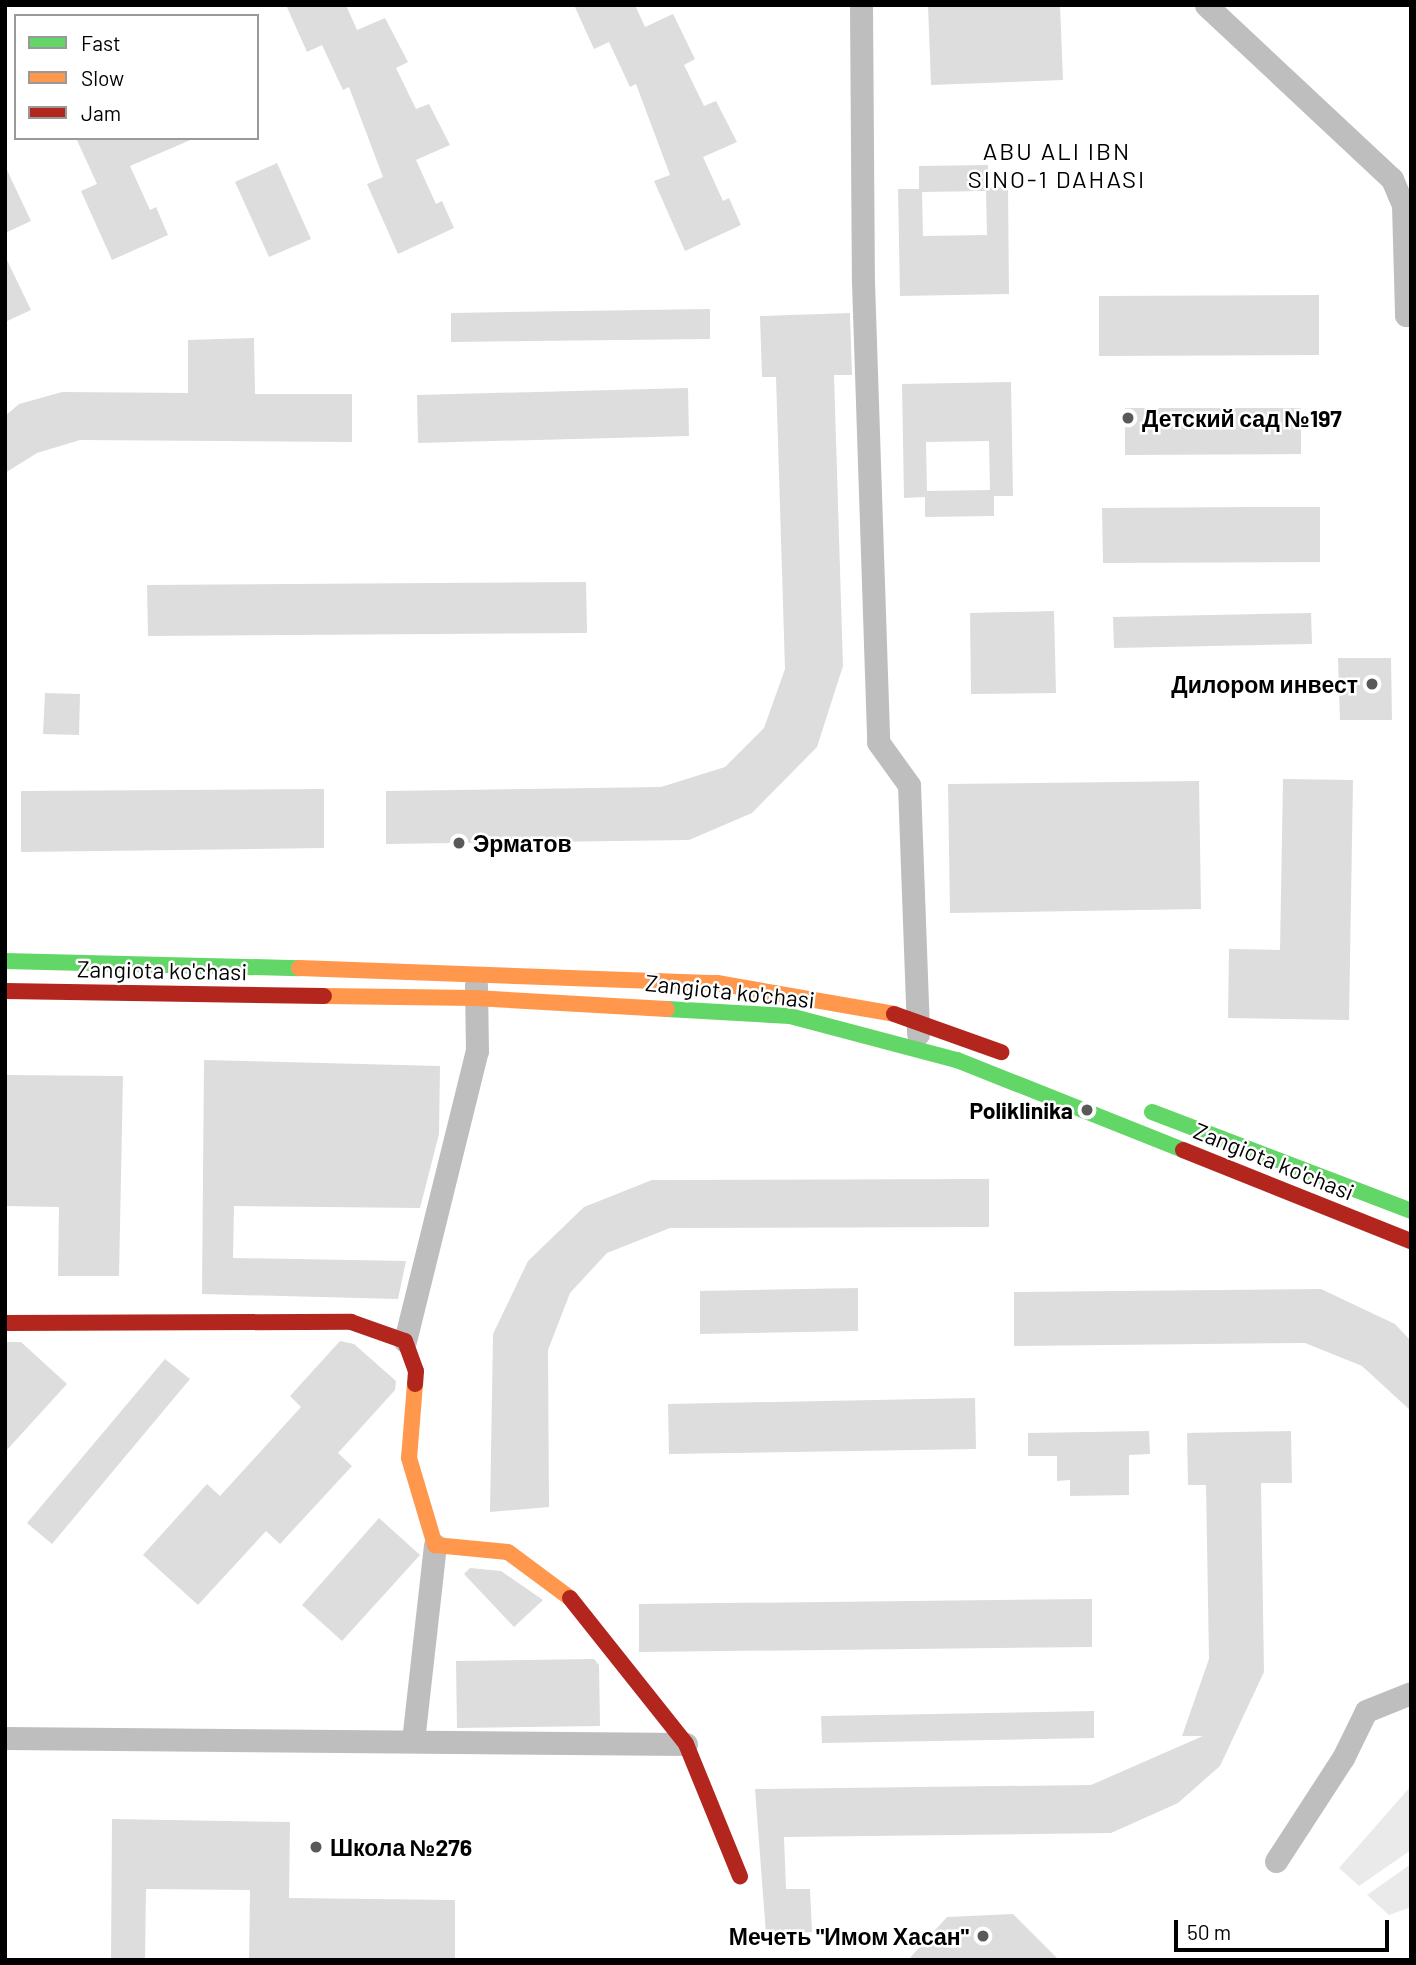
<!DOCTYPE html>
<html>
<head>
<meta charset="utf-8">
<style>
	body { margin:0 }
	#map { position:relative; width:1416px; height:1965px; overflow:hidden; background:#fff; font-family:Barlow,sans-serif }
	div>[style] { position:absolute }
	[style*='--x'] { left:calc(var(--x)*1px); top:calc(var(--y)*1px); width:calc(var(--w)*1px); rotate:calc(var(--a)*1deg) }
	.green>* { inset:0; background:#eaeaea }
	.building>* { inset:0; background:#ddd }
	.street>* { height:23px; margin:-11.5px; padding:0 11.5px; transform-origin:11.5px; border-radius:11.5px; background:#bebebe }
	.fast>* { height:16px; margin:-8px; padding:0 8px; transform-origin:8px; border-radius:8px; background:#63d668 }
	.slow>* { height:16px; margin:-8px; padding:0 8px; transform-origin:8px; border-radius:8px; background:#ff974d }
	.jam>* { height:16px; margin:-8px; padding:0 8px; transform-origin:8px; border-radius:8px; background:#b3261e }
	.dots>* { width:19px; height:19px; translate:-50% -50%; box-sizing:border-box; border:4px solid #fff; border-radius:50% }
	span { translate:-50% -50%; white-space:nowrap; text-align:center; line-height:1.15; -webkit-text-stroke:5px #fff; paint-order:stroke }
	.poi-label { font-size:23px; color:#000; font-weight:700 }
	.left { translate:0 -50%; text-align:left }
	.right { translate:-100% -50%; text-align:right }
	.street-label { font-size:23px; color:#000 }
	.neighbourhood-label { font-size:24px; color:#000; letter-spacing:2px }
	.frame { position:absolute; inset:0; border:7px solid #000; pointer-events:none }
	.legend { position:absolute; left:14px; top:14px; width:245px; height:126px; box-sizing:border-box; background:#fff; border:2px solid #999; margin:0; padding:9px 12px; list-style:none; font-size:21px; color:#000 }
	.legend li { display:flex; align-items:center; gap:14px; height:35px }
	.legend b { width:35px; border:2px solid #999 }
	.scale { position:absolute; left:1174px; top:1920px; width:215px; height:32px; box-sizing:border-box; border:4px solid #000; border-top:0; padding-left:9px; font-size:21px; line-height:24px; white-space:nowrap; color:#000; -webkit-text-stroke:5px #fff; paint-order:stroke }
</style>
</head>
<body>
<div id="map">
	<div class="green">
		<div style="clip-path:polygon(1411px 1786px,1411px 1850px,1359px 1886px,1339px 1868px)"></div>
		<div style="clip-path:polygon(1411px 1864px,1411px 1907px,1389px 1915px,1367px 1895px)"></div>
	</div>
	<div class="building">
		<div style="clip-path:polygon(286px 5px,346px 5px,357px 30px,385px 18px,408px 62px,396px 68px,416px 109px,429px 104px,450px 145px,416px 160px,436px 204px,442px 201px,454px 228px,398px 254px,367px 184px,383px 177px,349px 87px,343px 90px,322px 45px,307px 52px)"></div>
		<div style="clip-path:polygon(574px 5px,635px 5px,645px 27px,673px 14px,695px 59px,684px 65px,704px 106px,716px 101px,737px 142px,703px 157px,723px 201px,729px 198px,741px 225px,685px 251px,654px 181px,670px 175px,636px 84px,630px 87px,609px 42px,594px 49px)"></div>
		<div style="clip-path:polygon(928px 5px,1060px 5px,1063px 80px,931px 85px)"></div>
		<div style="clip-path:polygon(76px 138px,195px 138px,130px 166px,150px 210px,156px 207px,168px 235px,112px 260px,81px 191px,97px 184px)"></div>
		<div style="clip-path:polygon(277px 163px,311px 239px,269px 257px,235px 182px)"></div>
		<div style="clip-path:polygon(evenodd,988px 165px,989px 188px,1008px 187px,1009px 294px,900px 296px,898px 189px,919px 189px,919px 166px,988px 165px,986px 191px,987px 235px,923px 236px,922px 192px,986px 191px)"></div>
		<div style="clip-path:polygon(5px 166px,31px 221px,5px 233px)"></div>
		<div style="clip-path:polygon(5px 256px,31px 310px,5px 322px)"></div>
		<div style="clip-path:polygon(1319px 295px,1319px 355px,1099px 356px,1099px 296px)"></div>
		<div style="clip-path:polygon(710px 309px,710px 339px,451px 342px,451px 313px)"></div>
		<div style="clip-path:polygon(850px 313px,852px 375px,834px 375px,843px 666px,817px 747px,752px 813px,689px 840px,386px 844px,386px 791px,661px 787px,725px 767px,764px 728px,785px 669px,776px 377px,762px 377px,760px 316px)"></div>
		<div style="clip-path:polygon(254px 338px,255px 394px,352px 394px,352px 442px,80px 440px,37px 453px,5px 473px,5px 416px,19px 404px,62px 392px,188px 393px,188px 340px)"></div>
		<div style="clip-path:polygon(evenodd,1011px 382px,1013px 496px,994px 496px,994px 516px,925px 517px,925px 497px,904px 498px,902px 384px,1011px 382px,989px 441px,990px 490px,927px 491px,926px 442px,989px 441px)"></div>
		<div style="clip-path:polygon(688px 388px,689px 436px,418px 443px,417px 395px)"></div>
		<div style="clip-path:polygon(1125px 408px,1301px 408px,1301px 454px,1125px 455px)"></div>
		<div style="clip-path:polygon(1257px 507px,1320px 507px,1320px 562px,1103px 563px,1102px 508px)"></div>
		<div style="clip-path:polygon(586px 582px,587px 633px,148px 636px,147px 585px)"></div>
		<div style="clip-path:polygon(1054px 611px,1056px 693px,971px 694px,970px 613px)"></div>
		<div style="clip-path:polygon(1311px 613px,1312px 644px,1114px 648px,1113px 617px)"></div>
		<div style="clip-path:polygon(1338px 658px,1391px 658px,1392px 720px,1340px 720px)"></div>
		<div style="clip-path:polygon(45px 693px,80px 694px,79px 735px,43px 734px)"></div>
		<div style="clip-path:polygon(1283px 779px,1353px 780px,1349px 1020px,1228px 1018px,1229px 949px,1280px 950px)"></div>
		<div style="clip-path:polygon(1199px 781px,1201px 909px,950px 913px,948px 784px)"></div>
		<div style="clip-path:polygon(324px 789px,324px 848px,21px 852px,21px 791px)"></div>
		<div style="clip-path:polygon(204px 1060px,440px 1066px,439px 1134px,420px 1208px,234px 1206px,233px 1258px,406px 1261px,398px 1299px,202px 1294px)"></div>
		<div style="clip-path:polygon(5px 1075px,123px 1076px,119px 1276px,58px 1276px,59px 1207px,5px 1206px)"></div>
		<div style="clip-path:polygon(989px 1179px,989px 1227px,670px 1228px,607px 1253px,570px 1293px,548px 1350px,549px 1507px,490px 1512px,493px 1334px,528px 1261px,584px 1207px,652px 1180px)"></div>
		<div style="clip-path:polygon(858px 1288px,858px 1331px,700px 1334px,700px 1291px)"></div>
		<div style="clip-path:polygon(1321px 1289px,1395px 1324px,1411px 1341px,1411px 1411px,1362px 1366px,1305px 1343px,1014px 1346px,1014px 1292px)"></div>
		<div style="clip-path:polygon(340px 1341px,354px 1344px,396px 1381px,395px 1390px,338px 1453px,352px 1466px,280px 1544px,266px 1531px,198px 1605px,143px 1555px,207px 1484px,220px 1496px,301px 1407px,290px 1396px)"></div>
		<div style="clip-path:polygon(5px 1342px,21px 1342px,67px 1384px,5px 1452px)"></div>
		<div style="clip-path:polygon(165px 1359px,190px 1379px,52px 1544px,27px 1523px)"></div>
		<div style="clip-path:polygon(975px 1398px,976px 1449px,669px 1454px,668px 1404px)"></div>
		<div style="clip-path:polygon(1149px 1431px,1150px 1454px,1129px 1455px,1129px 1495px,1070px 1496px,1070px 1480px,1057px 1481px,1057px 1456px,1028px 1456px,1028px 1433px)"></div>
		<div style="clip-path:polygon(1291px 1431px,1292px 1483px,1261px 1483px,1264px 1672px,1220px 1766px,1178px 1803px,1111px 1833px,784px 1837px,786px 1889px,810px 1889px,812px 1932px,766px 1934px,755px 1789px,1091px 1785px,1203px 1736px,1182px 1736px,1209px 1659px,1206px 1485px,1188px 1485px,1187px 1433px)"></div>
		<div style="clip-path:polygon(379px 1518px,420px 1555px,342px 1641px,302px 1605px)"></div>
		<div style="clip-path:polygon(470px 1568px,501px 1571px,543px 1600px,514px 1627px,464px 1574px)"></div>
		<div style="clip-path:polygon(1092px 1599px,1092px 1647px,639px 1652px,639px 1604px)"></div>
		<div style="clip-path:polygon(594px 1659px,599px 1665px,600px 1726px,457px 1728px,456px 1661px)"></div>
		<div style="clip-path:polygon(1094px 1711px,1094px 1738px,822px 1743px,821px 1716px)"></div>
		<div style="clip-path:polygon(112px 1819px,290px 1822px,289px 1898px,455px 1900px,455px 1960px,249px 1960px,250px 1890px,146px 1889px,145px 1960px,111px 1960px)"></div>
		<div style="clip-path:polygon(1013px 1914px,1059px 1960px,908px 1960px,947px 1917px)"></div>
	</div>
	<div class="street">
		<div style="--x:861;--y:5;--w:277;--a:89.6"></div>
		<div style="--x:863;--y:282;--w:460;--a:88.1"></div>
		<div style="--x:878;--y:742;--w:53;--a:54.2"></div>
		<div style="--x:909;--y:785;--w:249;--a:87.9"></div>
		<div style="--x:1206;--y:5;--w:255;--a:43.1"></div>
		<div style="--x:1392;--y:179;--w:28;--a:67"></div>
		<div style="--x:1403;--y:205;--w:110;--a:88.4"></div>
		<div style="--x:1406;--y:315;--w:5;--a:0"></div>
		<div style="--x:405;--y:1341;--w:299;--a:-76.1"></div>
		<div style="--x:477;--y:1051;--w:66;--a:-90.9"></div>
		<div style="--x:5;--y:1738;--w:681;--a:0.5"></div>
		<div style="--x:413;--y:1741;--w:197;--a:-83.6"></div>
		<div style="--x:1276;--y:1861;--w:123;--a:-57"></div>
		<div style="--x:1343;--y:1758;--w:52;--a:-63.9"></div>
		<div style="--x:1366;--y:1711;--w:48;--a:-21.8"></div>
	</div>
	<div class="fast">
		<div style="--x:5;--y:961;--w:294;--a:1.4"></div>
		<div style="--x:667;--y:1009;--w:123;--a:3.3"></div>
		<div style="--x:790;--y:1016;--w:173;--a:14.8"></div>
		<div style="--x:957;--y:1060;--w:243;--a:21.7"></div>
		<div style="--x:1152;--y:1112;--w:277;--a:20.9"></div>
	</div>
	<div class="slow">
		<div style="--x:299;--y:968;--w:418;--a:2.1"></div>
		<div style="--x:717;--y:983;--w:180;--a:9.9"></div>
		<div style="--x:324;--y:996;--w:151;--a:0.8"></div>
		<div style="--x:475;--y:998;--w:192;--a:3.3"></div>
		<div style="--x:415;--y:1384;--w:74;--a:94.6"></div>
		<div style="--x:409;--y:1458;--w:91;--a:73.4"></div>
		<div style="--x:435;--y:1545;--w:73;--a:5.5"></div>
		<div style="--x:508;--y:1552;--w:77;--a:36.6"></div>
	</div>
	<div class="jam">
		<div style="--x:5;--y:991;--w:319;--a:0.9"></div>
		<div style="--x:894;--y:1014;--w:114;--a:19.6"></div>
		<div style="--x:1183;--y:1150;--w:245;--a:21.8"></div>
		<div style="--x:5;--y:1323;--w:346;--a:-0.2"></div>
		<div style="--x:351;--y:1322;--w:57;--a:19.4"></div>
		<div style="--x:405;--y:1341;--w:32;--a:70"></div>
		<div style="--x:416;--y:1371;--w:13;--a:94"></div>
		<div style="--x:570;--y:1598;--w:186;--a:51.5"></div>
		<div style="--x:686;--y:1744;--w:143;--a:67.8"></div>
	</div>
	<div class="dots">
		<div style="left:1128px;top:418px;background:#595959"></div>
		<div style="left:1372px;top:684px;background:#595959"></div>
		<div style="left:459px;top:843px;background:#595959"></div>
		<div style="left:1087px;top:1110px;background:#595959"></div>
		<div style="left:316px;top:1847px;background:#595959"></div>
		<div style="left:983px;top:1936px;background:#595959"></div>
	</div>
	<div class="poi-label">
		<span class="left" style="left:1142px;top:418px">Детский сад №197</span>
		<span class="right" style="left:1358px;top:684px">Дилором инвест</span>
		<span class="left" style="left:473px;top:843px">Эрматов</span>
		<span class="right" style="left:1073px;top:1110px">Poliklinika</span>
		<span class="left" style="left:330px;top:1847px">Школа №276</span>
		<span class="right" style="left:969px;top:1936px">Мечеть "Имом Хасан"</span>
	</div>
	<div class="street-label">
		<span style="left:162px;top:970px;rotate:1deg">Zangiota ko'chasi</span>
		<span style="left:730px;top:991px;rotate:6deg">Zangiota ko'chasi</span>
		<span style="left:1274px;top:1161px;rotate:22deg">Zangiota ko'chasi</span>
	</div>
	<div class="neighbourhood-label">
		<span style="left:1057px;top:165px">ABU ALI IBN<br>SINO-1 DAHASI</span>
	</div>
	<div class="frame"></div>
	<ul class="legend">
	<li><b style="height:9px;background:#63d668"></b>Fast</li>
	<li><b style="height:9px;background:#ff974d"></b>Slow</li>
	<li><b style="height:9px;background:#b3261e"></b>Jam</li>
	</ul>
	<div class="scale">50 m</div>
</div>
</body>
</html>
